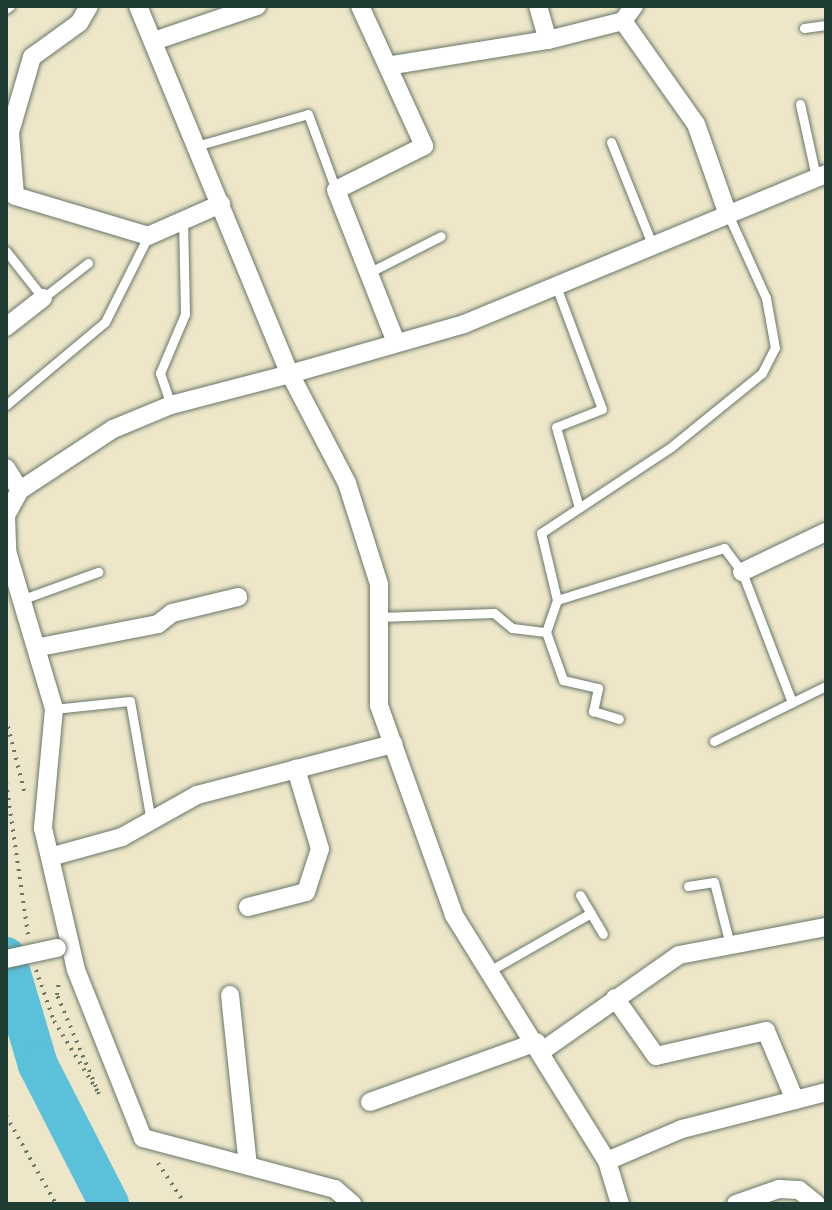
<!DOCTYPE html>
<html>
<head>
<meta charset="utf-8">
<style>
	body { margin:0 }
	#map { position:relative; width:832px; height:1210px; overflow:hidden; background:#eee6c9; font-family:Mali,sans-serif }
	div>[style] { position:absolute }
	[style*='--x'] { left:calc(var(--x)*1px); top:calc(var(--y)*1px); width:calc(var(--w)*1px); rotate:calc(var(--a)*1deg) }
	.river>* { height:40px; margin:-20px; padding:0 20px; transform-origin:20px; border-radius:20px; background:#5bc0d9 }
	.path>* { height:4px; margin-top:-2px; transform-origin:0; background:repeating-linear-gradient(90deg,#677868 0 2px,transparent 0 8px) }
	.roads { filter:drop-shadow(0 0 2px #677868) drop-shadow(0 0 2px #677868) }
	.lane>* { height:9px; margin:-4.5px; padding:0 4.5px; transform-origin:4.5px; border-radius:4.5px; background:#fff }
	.street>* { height:18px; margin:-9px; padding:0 9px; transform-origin:9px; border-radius:9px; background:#fff }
	.bridges { filter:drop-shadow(0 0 2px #677868) drop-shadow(0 0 2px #677868) }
	.street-bridge>* { height:18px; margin:-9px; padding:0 9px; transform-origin:9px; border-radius:9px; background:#fff }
	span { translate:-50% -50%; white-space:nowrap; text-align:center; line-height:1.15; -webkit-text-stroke:6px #fdfcf7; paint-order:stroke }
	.frame { position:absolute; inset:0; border:8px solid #1f3d34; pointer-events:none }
</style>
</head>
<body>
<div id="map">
	<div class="river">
		<div style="--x:6;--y:957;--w:113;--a:73.5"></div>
		<div style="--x:38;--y:1065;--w:156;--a:62.9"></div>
	</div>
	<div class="path">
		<div style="--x:6;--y:719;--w:77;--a:75.8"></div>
		<div style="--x:6;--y:782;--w:154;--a:81.8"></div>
		<div style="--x:36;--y:970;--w:54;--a:70.6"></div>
		<div style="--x:54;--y:1021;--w:86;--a:58.3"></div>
		<div style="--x:99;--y:1094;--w:108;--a:-113"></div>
		<div style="--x:57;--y:995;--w:14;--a:-82"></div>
		<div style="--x:6;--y:1116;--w:101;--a:60.4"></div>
		<div style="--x:158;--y:1163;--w:49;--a:56.6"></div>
	</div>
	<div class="roads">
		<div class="lane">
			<div style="--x:6;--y:9;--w:5;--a:-37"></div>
			<div style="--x:804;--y:28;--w:22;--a:-8"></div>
			<div style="--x:800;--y:104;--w:75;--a:77.6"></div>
			<div style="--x:611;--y:142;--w:110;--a:68.1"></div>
			<div style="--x:196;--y:146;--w:116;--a:-15.9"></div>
			<div style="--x:308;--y:114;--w:81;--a:69.8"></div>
			<div style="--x:6;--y:251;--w:60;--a:51.8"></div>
			<div style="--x:43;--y:298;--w:57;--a:-37.9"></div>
			<div style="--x:372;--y:271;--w:77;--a:-26.9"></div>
			<div style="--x:556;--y:286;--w:131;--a:69.5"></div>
			<div style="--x:602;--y:409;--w:49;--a:158.6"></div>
			<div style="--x:556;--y:427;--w:84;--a:74.1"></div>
			<div style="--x:6;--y:405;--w:129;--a:-40"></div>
			<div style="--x:105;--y:322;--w:96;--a:-63.4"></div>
			<div style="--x:171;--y:405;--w:34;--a:-109"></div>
			<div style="--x:160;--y:373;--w:64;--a:-67"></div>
			<div style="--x:185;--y:314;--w:94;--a:-91.2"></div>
			<div style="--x:26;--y:598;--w:77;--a:-19.9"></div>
			<div style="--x:557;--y:600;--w:69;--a:-103.4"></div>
			<div style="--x:541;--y:533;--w:156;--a:-33.5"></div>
			<div style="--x:671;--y:447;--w:117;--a:-39.1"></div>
			<div style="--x:762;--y:373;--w:28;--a:-63"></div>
			<div style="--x:775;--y:348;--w:51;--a:-100.2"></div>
			<div style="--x:766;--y:298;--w:94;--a:-114.4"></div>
			<div style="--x:379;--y:617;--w:115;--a:-2"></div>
			<div style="--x:494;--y:613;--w:23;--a:40"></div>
			<div style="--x:512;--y:628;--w:34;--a:7"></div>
			<div style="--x:546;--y:632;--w:34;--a:-71"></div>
			<div style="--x:557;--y:600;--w:175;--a:-17.3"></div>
			<div style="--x:724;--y:548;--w:30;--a:53"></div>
			<div style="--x:742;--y:572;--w:139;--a:69"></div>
			<div style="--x:546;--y:632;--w:51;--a:70.5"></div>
			<div style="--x:563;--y:680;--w:36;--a:13"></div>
			<div style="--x:598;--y:688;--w:24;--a:102"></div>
			<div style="--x:593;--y:711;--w:27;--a:17"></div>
			<div style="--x:54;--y:709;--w:76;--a:-6"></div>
			<div style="--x:130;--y:701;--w:122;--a:80.1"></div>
			<div style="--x:714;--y:741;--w:125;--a:-26.2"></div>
			<div style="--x:688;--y:886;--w:26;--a:-9"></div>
			<div style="--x:714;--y:882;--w:65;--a:75.7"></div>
			<div style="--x:580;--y:895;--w:45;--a:59.5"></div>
			<div style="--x:491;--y:970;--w:115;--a:-29.7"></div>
		</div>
		<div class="street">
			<div style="--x:89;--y:6;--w:20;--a:120"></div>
			<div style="--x:79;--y:23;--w:58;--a:144.1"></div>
			<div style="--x:32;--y:57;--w:78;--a:106.3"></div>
			<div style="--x:10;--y:132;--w:64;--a:85.5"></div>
			<div style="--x:15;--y:196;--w:139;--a:16.7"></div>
			<div style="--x:148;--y:236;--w:80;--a:-23.7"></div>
			<div style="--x:138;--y:6;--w:398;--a:67.6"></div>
			<div style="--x:290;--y:374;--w:123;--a:165.4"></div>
			<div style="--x:171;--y:405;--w:63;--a:157.5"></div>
			<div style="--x:113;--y:429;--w:111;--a:146.7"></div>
			<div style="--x:20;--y:490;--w:29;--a:119"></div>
			<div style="--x:6;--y:515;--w:36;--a:88"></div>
			<div style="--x:7;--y:551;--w:165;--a:73.4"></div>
			<div style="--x:54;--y:709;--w:120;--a:95.3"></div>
			<div style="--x:43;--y:828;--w:146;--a:76.9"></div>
			<div style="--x:76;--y:970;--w:181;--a:68.3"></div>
			<div style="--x:143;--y:1138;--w:199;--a:14.9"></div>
			<div style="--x:335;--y:1189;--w:23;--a:41"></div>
			<div style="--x:360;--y:6;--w:154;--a:65.4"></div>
			<div style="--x:424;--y:146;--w:98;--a:153.4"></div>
			<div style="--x:336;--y:190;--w:163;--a:68.5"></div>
			<div style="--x:538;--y:6;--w:35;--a:74"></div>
			<div style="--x:623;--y:21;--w:126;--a:54.7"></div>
			<div style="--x:696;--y:124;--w:93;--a:70.6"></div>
			<div style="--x:154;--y:41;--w:109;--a:-18.8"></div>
			<div style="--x:393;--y:65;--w:157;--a:-9.2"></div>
			<div style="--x:548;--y:40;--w:77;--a:-14.2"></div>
			<div style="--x:623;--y:21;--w:19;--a:-54"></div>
			<div style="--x:6;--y:327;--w:47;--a:-38.1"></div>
			<div style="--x:6;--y:468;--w:26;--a:58"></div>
			<div style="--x:742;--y:572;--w:93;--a:-25.5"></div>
			<div style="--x:40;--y:647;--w:120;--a:-11"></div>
			<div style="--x:158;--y:624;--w:18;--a:-38"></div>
			<div style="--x:172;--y:613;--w:68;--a:-13.6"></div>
			<div style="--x:50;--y:857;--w:75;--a:-15.5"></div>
			<div style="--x:122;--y:837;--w:86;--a:-29.2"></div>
			<div style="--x:197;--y:795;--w:203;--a:-14.6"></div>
			<div style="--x:248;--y:907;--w:60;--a:-14.5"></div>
			<div style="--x:306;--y:892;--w:45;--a:-72"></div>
			<div style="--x:320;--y:849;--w:84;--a:-106.7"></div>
			<div style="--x:230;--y:995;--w:171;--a:84"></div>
			<div style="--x:615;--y:998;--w:71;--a:54.7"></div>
			<div style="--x:656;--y:1056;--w:113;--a:-12.8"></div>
			<div style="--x:766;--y:1031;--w:75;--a:67.2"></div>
			<div style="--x:542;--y:1051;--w:167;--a:-35"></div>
			<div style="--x:679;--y:955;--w:150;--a:-10.8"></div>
			<div style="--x:370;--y:1102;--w:177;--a:-19.8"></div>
			<div style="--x:607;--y:1161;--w:82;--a:-23.1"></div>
			<div style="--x:682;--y:1129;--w:149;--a:-14.4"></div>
			<div style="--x:620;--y:1204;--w:45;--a:-106.8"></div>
			<div style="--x:607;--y:1161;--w:290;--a:-121.9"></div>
			<div style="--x:454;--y:915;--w:223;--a:-109.7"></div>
			<div style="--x:379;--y:705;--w:121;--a:-90"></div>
			<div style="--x:379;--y:584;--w:106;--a:-107.6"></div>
			<div style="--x:347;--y:483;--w:123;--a:-117.6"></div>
			<div style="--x:290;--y:374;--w:181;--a:-16"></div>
			<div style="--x:464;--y:324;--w:392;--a:-22.5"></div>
			<div style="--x:736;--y:1204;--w:46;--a:-19.2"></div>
			<div style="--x:779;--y:1189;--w:20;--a:3"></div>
			<div style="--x:799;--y:1190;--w:22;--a:39"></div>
		</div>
	</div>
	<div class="bridges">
		<div class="street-bridge">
			<div style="--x:6;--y:959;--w:52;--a:-12.2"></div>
		</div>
	</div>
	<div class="frame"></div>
</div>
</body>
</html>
